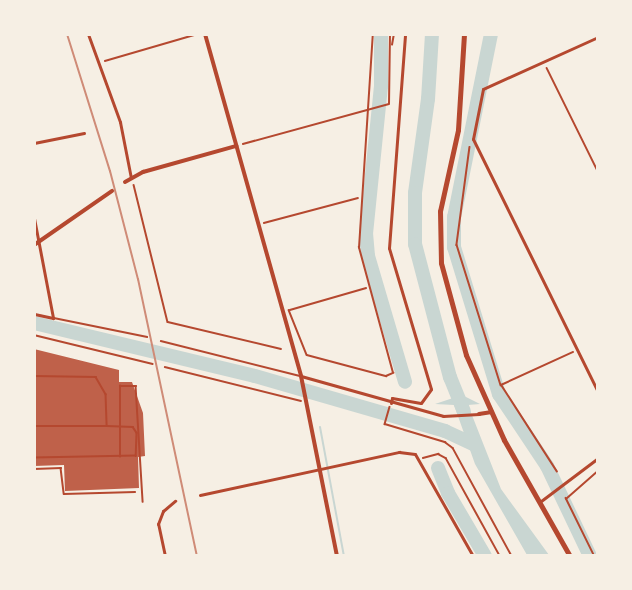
<!DOCTYPE html>
<html>
<head>
<meta charset="utf-8">
<style>
	body { margin:0 }
	#map { position:relative; width:632px; height:590px; overflow:hidden; background:#f6efe4; font-family:Commissioner,sans-serif }
	div>[style] { position:absolute }
	[style*='--x'] { left:calc(var(--x)*1px); top:calc(var(--y)*1px); width:calc(var(--w)*1px); rotate:calc(var(--a)*1deg) }
	.water>* { inset:0; background:#c9d6d2 }
	.stream>* { height:2px; margin:-1px; padding:0 1px; transform-origin:1px; border-radius:1px; background:#c9d6d2 }
	.river>* { height:14px; margin:-7px; padding:0 7px; transform-origin:7px; border-radius:7px; background:#c9d6d2 }
	.building>* { inset:0; background:#bf614a }
	.path>* { height:1.5px; margin:-0.75px; padding:0 0.75px; transform-origin:0.75px; border-radius:0.75px; background:#b5482f }
	.service>* { height:1.5px; margin:-0.75px; padding:0 0.75px; transform-origin:0.75px; border-radius:0.75px; background:#b5482f }
	.minor>* { height:3px; margin:-1.5px; padding:0 1.5px; transform-origin:1.5px; border-radius:1.5px; background:#b5482f }
	.tertiary>* { height:4px; margin:-2px; padding:0 2px; transform-origin:2px; border-radius:2px; background:#b5482f }
	.primary>* { height:5px; margin:-2.5px; padding:0 2.5px; transform-origin:2.5px; border-radius:2.5px; background:#b5482f }
	.rail>* { height:2px; margin:-1px; padding:0 1px; transform-origin:1px; border-radius:1px; background:#cf8b77 }
	span { translate:-50% -50%; white-space:nowrap; text-align:center; line-height:1.15; -webkit-text-stroke:6px #f6efe4; paint-order:stroke }
	.frame { position:absolute; inset:0; border:36px solid #f6efe4; pointer-events:none }
</style>
</head>
<body>
<div id="map">
	<div class="water">
		<div style="clip-path:polygon(462px 395px,480px 404px,468px 405px,501px 489px,549px 555px,527px 555px,475px 464px,454px 405px,435px 404px)"></div>
	</div>
	<div class="stream">
		<div style="--x:320;--y:427;--w:131;--a:79.5"></div>
	</div>
	<div class="river">
		<div style="--x:381;--y:34;--w:52;--a:90"></div>
		<div style="--x:381;--y:86;--w:148;--a:95.8"></div>
		<div style="--x:366;--y:233;--w:23;--a:85"></div>
		<div style="--x:368;--y:256;--w:131;--a:73.6"></div>
		<div style="--x:432;--y:34;--w:65;--a:93.5"></div>
		<div style="--x:428;--y:99;--w:95;--a:97.9"></div>
		<div style="--x:415;--y:193;--w:51;--a:90"></div>
		<div style="--x:415;--y:244;--w:138;--a:75.3"></div>
		<div style="--x:450;--y:377;--w:37;--a:68"></div>
		<div style="--x:491;--y:34;--w:187;--a:101.4"></div>
		<div style="--x:454;--y:217;--w:30;--a:90"></div>
		<div style="--x:454;--y:247;--w:154;--a:73"></div>
		<div style="--x:499;--y:394;--w:87;--a:56.3"></div>
		<div style="--x:547;--y:466;--w:100;--a:64.5"></div>
		<div style="--x:34;--y:323;--w:227;--a:13.5"></div>
		<div style="--x:255;--y:376;--w:198;--a:16.1"></div>
		<div style="--x:445;--y:431;--w:33;--a:25"></div>
		<div style="--x:438;--y:468;--w:27;--a:68"></div>
		<div style="--x:448;--y:493;--w:73;--a:59.6"></div>
	</div>
	<div class="building">
		<div style="clip-path:polygon(34px 349px,119px 370px,119px 382px,132px 382px,143px 413px,145px 456px,138px 457px,139px 488px,65px 491px,64px 465px,34px 466px)"></div>
	</div>
	<div class="path">
		<div style="--x:392;--y:45;--w:11;--a:-80"></div>
		<div style="--x:105;--y:61;--w:97;--a:-16.2"></div>
		<div style="--x:547;--y:68;--w:115;--a:63.7"></div>
		<div style="--x:243;--y:144;--w:151;--a:-15.3"></div>
		<div style="--x:389;--y:104;--w:70;--a:-89.2"></div>
		<div style="--x:470;--y:147;--w:99;--a:97.6"></div>
		<div style="--x:457;--y:245;--w:147;--a:72.6"></div>
		<div style="--x:134;--y:185;--w:141;--a:76.1"></div>
		<div style="--x:168;--y:322;--w:116;--a:13.4"></div>
		<div style="--x:264;--y:223;--w:97;--a:-14.9"></div>
		<div style="--x:289;--y:310;--w:48;--a:68.2"></div>
		<div style="--x:307;--y:355;--w:82;--a:14.9"></div>
		<div style="--x:386;--y:376;--w:8;--a:-23"></div>
		<div style="--x:393;--y:373;--w:130;--a:-105.2"></div>
		<div style="--x:359;--y:248;--w:214;--a:-86.3"></div>
		<div style="--x:290;--y:310;--w:79;--a:-16.1"></div>
		<div style="--x:34;--y:335;--w:122;--a:13.7"></div>
		<div style="--x:165;--y:367;--w:140;--a:14"></div>
		<div style="--x:390;--y:407;--w:18;--a:106"></div>
		<div style="--x:385;--y:424;--w:63;--a:16.7"></div>
		<div style="--x:445;--y:442;--w:10;--a:37"></div>
		<div style="--x:453;--y:448;--w:123;--a:61.4"></div>
		<div style="--x:423;--y:458;--w:16;--a:-15"></div>
		<div style="--x:438;--y:454;--w:9;--a:27"></div>
		<div style="--x:446;--y:458;--w:112;--a:61.1"></div>
		<div style="--x:34;--y:469;--w:27;--a:-2"></div>
		<div style="--x:61;--y:468;--w:26;--a:83"></div>
		<div style="--x:64;--y:494;--w:71;--a:-1.6"></div>
		<div style="--x:557;--y:472;--w:103;--a:-122.8"></div>
		<div style="--x:501;--y:385;--w:79;--a:-24.6"></div>
		<div style="--x:594;--y:556;--w:64;--a:-116.2"></div>
		<div style="--x:566;--y:499;--w:43;--a:-41.2"></div>
	</div>
	<div class="service">
		<div style="--x:54;--y:318;--w:95;--a:11.5"></div>
		<div style="--x:161;--y:341;--w:143;--a:14.1"></div>
		<div style="--x:34;--y:376;--w:62;--a:0.9"></div>
		<div style="--x:96;--y:377;--w:20;--a:60"></div>
		<div style="--x:106;--y:394;--w:32;--a:88"></div>
		<div style="--x:107;--y:426;--w:26;--a:2"></div>
		<div style="--x:133;--y:427;--w:7;--a:56"></div>
		<div style="--x:137;--y:433;--w:23;--a:92"></div>
		<div style="--x:136;--y:456;--w:102;--a:178.9"></div>
		<div style="--x:34;--y:426;--w:72;--a:0"></div>
		<div style="--x:120;--y:457;--w:71;--a:-90"></div>
		<div style="--x:120;--y:386;--w:16;--a:0"></div>
		<div style="--x:136;--y:386;--w:116;--a:86.5"></div>
	</div>
	<div class="minor">
		<div style="--x:88;--y:34;--w:94;--a:70"></div>
		<div style="--x:120;--y:122;--w:57;--a:78.9"></div>
		<div style="--x:598;--y:37;--w:126;--a:155.7"></div>
		<div style="--x:483;--y:89;--w:51;--a:101.3"></div>
		<div style="--x:473;--y:139;--w:282;--a:63.7"></div>
		<div style="--x:34;--y:143;--w:51;--a:-11.3"></div>
		<div style="--x:34;--y:158;--w:17;--a:90"></div>
		<div style="--x:34;--y:218;--w:102;--a:79.2"></div>
		<div style="--x:53;--y:318;--w:19;--a:-168"></div>
		<div style="--x:301;--y:376;--w:148;--a:15.7"></div>
		<div style="--x:443;--y:416;--w:36;--a:-3"></div>
		<div style="--x:391;--y:403;--w:5;--a:-79"></div>
		<div style="--x:392;--y:398;--w:29;--a:10"></div>
		<div style="--x:421;--y:403;--w:17;--a:-54"></div>
		<div style="--x:431;--y:389;--w:147;--a:-106.6"></div>
		<div style="--x:389;--y:248;--w:215;--a:-85.7"></div>
		<div style="--x:200;--y:495;--w:204;--a:-12.2"></div>
		<div style="--x:399;--y:452;--w:16;--a:7"></div>
		<div style="--x:415;--y:454;--w:117;--a:60.4"></div>
		<div style="--x:541;--y:501;--w:71;--a:-37"></div>
		<div style="--x:165;--y:556;--w:33;--a:-102"></div>
		<div style="--x:158;--y:524;--w:14;--a:-69"></div>
		<div style="--x:163;--y:511;--w:16;--a:-40"></div>
	</div>
	<div class="tertiary">
		<div style="--x:205;--y:34;--w:355;--a:74.3"></div>
		<div style="--x:301;--y:376;--w:184;--a:78.7"></div>
		<div style="--x:125;--y:182;--w:21;--a:-29"></div>
		<div style="--x:143;--y:172;--w:97;--a:-15.6"></div>
		<div style="--x:34;--y:245;--w:95;--a:-34.7"></div>
		<div style="--x:479;--y:414;--w:13;--a:-9"></div>
	</div>
	<div class="primary">
		<div style="--x:464;--y:34;--w:96;--a:93.6"></div>
		<div style="--x:458;--y:130;--w:83;--a:102.5"></div>
		<div style="--x:440;--y:211;--w:52;--a:88.9"></div>
		<div style="--x:441;--y:263;--w:95;--a:74.8"></div>
		<div style="--x:466;--y:355;--w:93;--a:65.9"></div>
		<div style="--x:504;--y:440;--w:133;--a:60.4"></div>
	</div>
	<div class="rail">
		<div style="--x:67;--y:34;--w:144;--a:72.6"></div>
		<div style="--x:110;--y:171;--w:112;--a:75.5"></div>
		<div style="--x:138;--y:279;--w:283;--a:78"></div>
	</div>
	<div class="frame"></div>
</div>
</body>
</html>
